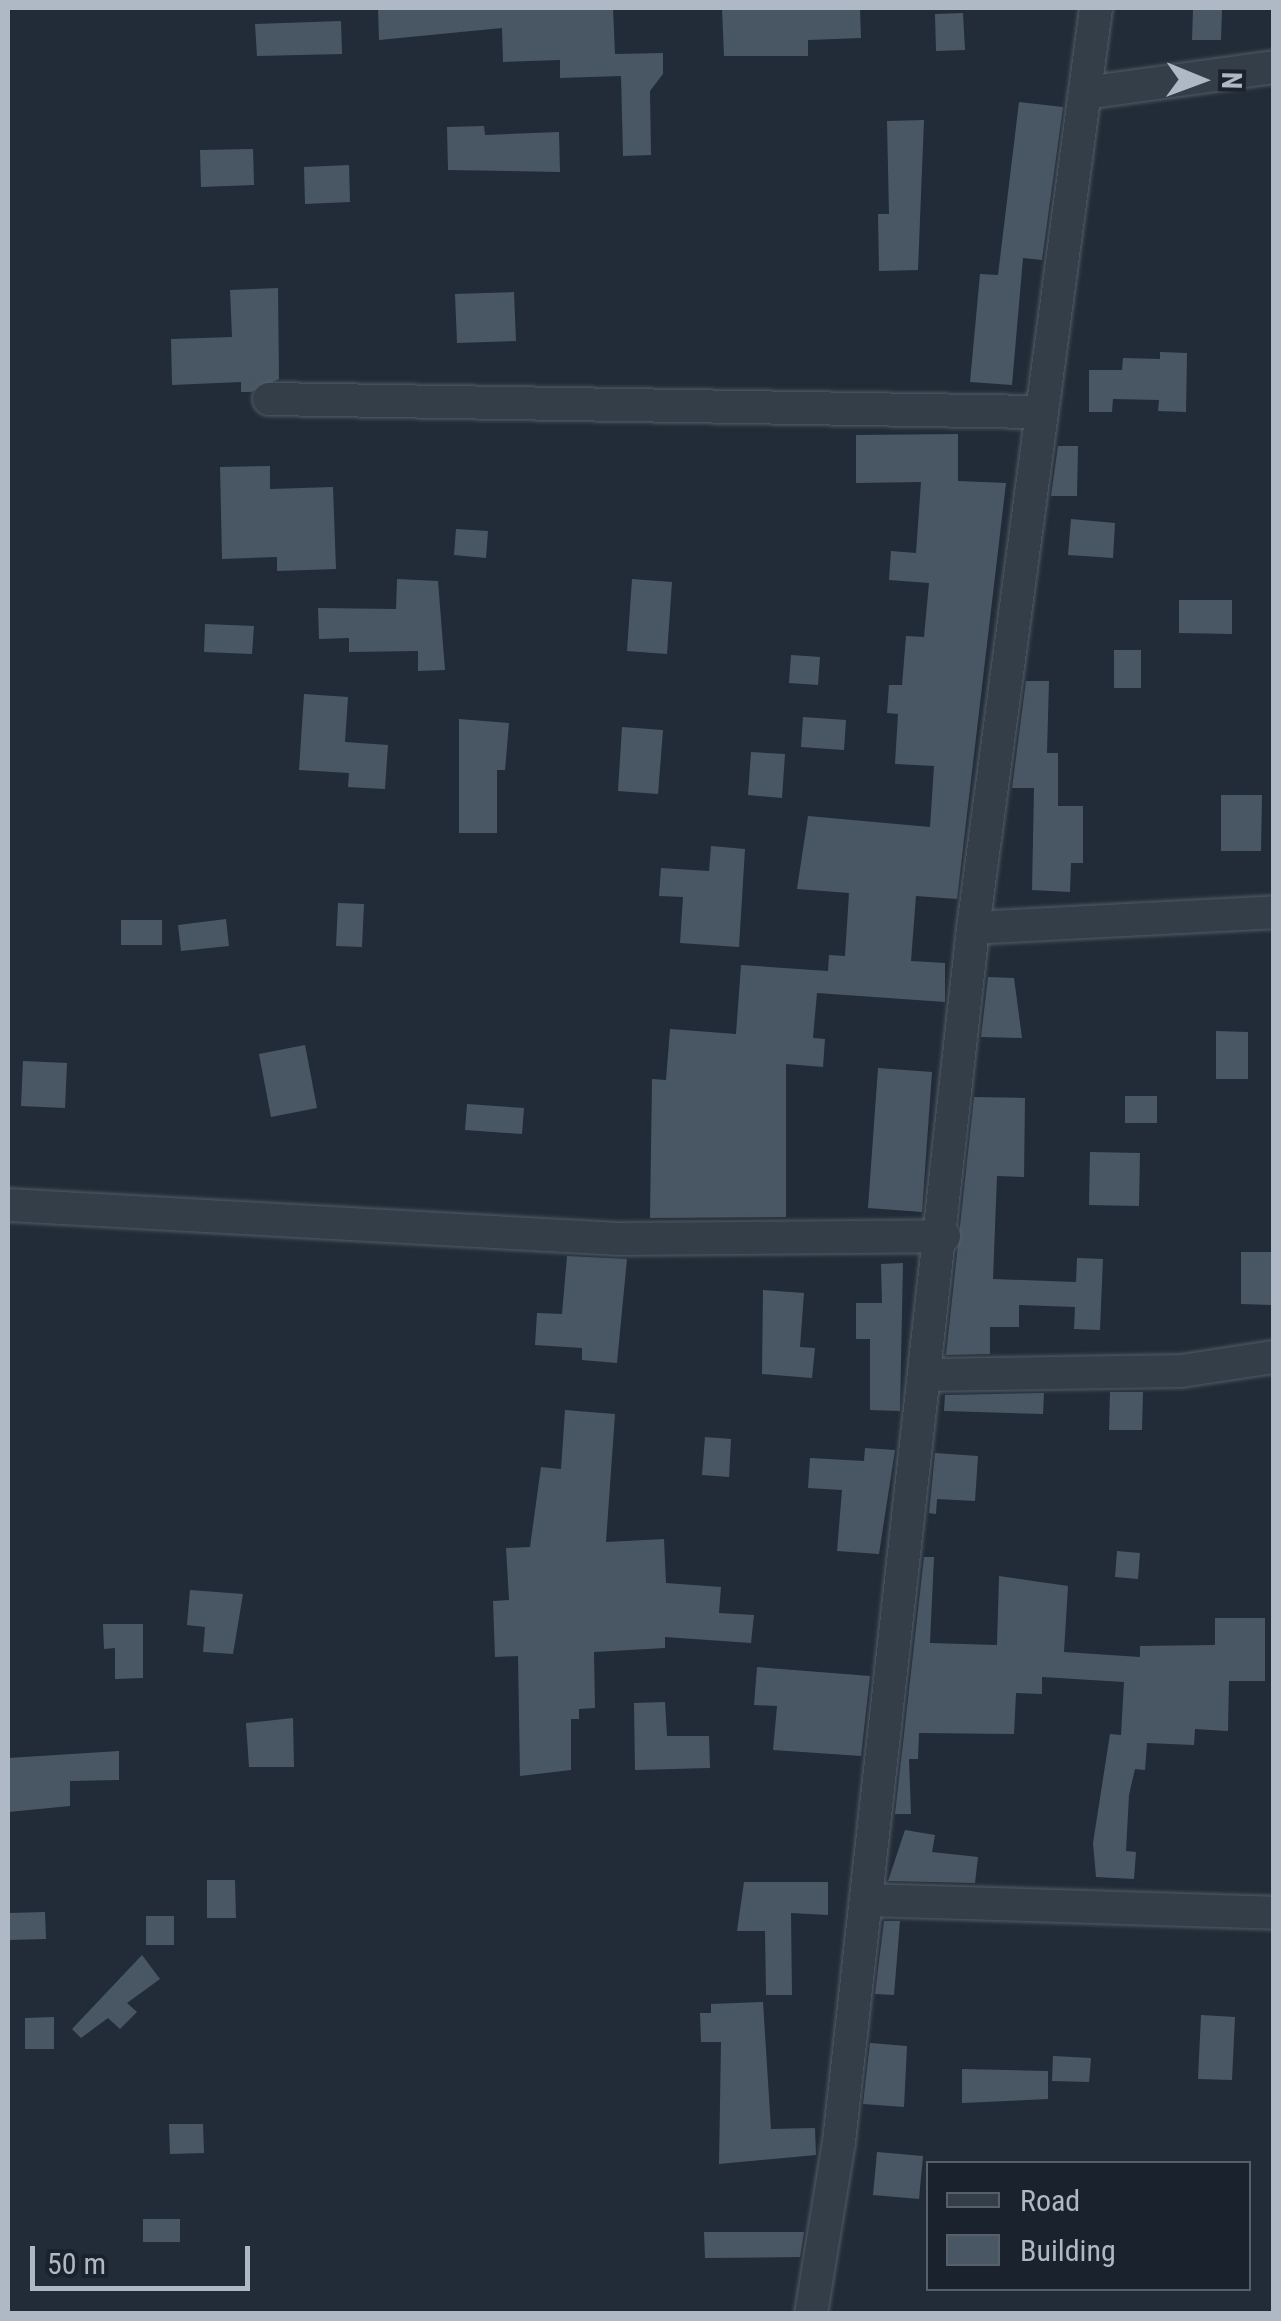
<!DOCTYPE html>
<html>
<head>
<meta charset="utf-8">
<style>
	body { margin:0 }
	#map { position:relative; width:1281px; height:2321px; overflow:hidden; background:#212c38; font-family:"Roboto Condensed",sans-serif }
	div>[style] { position:absolute }
	[style*='--x'] { left:calc(var(--x)*1px); top:calc(var(--y)*1px); width:calc(var(--w)*1px); rotate:calc(var(--a)*1deg) }
	.building>* { inset:0; background:#495764 }
	.roads { filter:drop-shadow(0 0 2px #525c66) drop-shadow(0 0 2px #525c66) }
	.minor>* { height:32px; margin:-16px; padding:0 16px; transform-origin:16px; border-radius:16px; background:#343e48 }
	span { translate:-50% -50%; white-space:nowrap; text-align:center; line-height:1.15; -webkit-text-stroke:9px #1a232d; paint-order:stroke }
	.frame { position:absolute; inset:0; border:10px solid #afb9c5; pointer-events:none }
	.legend { position:absolute; left:926px; top:2161px; width:325px; height:130px; box-sizing:border-box; background:#1a232d; border:2px solid #565f6a; margin:0; padding:12px 18px; list-style:none; font-size:30px; color:#afb9c5 }
	.legend li { display:flex; align-items:center; gap:20px; height:50px }
	.legend b { width:50px; border:2px solid #565f6a }
	.north { position:absolute; left:1151px; top:30px; width:100px; height:100px; -webkit-text-stroke:8px #1a232d; paint-order:stroke; rotate:91deg; font-size:28px; font-weight:700; line-height:40px; text-align:center; color:#afb9c5 }
	.north::after { content:''; display:block; margin:auto; width:35px; height:45px; background:#afb9c5; clip-path:polygon(50% 0,100% 100%,50% 72%,0 100%) }
	.scale { position:absolute; left:30px; top:2246px; width:220px; height:45px; box-sizing:border-box; border:5px solid #afb9c5; border-top:0; padding-left:12px; font-size:30px; line-height:35px; white-space:nowrap; color:#afb9c5; -webkit-text-stroke:8px #1a232d; paint-order:stroke }
</style>
</head>
<body>
<div id="map">
	<div class="building">
		<div style="clip-path:polygon(378px 8px,613px 8px,615px 54px,663px 53px,663px 74px,650px 91px,651px 155px,623px 156px,621px 76px,560px 78px,560px 60px,503px 62px,502px 28px,379px 40px)"></div>
		<div style="clip-path:polygon(722px 8px,860px 8px,861px 38px,808px 40px,808px 56px,724px 56px)"></div>
		<div style="clip-path:polygon(1193px 8px,1222px 8px,1221px 40px,1192px 40px)"></div>
		<div style="clip-path:polygon(963px 13px,965px 50px,936px 51px,935px 14px)"></div>
		<div style="clip-path:polygon(341px 21px,342px 54px,257px 56px,255px 24px)"></div>
		<div style="clip-path:polygon(1019px 102px,1063px 107px,1042px 260px,1023px 258px,1012px 385px,970px 382px,980px 274px,998px 275px)"></div>
		<div style="clip-path:polygon(924px 120px,918px 270px,879px 271px,878px 214px,889px 214px,887px 121px)"></div>
		<div style="clip-path:polygon(484px 126px,485px 135px,559px 132px,560px 172px,448px 170px,447px 127px)"></div>
		<div style="clip-path:polygon(253px 149px,254px 185px,201px 187px,200px 150px)"></div>
		<div style="clip-path:polygon(349px 165px,350px 202px,305px 204px,304px 167px)"></div>
		<div style="clip-path:polygon(278px 288px,279px 379px,251px 392px,241px 392px,241px 382px,172px 385px,171px 339px,232px 337px,230px 290px)"></div>
		<div style="clip-path:polygon(514px 292px,516px 341px,457px 343px,455px 294px)"></div>
		<div style="clip-path:polygon(1160px 352px,1187px 353px,1186px 412px,1158px 411px,1159px 400px,1113px 399px,1112px 412px,1089px 412px,1089px 370px,1122px 370px,1123px 358px,1160px 359px)"></div>
		<div style="clip-path:polygon(958px 434px,958px 481px,1006px 483px,957px 899px,916px 896px,911px 961px,945px 963px,945px 1002px,817px 993px,813px 1038px,825px 1039px,823px 1067px,786px 1064px,786px 1217px,650px 1218px,652px 1079px,666px 1080px,670px 1029px,736px 1034px,741px 965px,828px 971px,829px 955px,845px 956px,849px 893px,797px 889px,808px 816px,930px 827px,934px 766px,895px 764px,898px 714px,887px 713px,889px 685px,902px 685px,906px 636px,924px 637px,929px 583px,889px 580px,891px 551px,916px 553px,921px 482px,856px 483px,856px 435px)"></div>
		<div style="clip-path:polygon(1058px 446px,1078px 446px,1077px 496px,1051px 496px)"></div>
		<div style="clip-path:polygon(270px 466px,270px 489px,333px 487px,336px 569px,277px 571px,277px 557px,222px 559px,220px 467px)"></div>
		<div style="clip-path:polygon(1071px 519px,1115px 523px,1113px 558px,1068px 555px)"></div>
		<div style="clip-path:polygon(456px 529px,488px 531px,486px 558px,454px 555px)"></div>
		<div style="clip-path:polygon(397px 579px,438px 581px,445px 670px,418px 671px,418px 651px,349px 652px,349px 638px,319px 639px,318px 608px,396px 609px)"></div>
		<div style="clip-path:polygon(632px 579px,672px 582px,667px 654px,627px 651px)"></div>
		<div style="clip-path:polygon(1179px 600px,1232px 600px,1232px 634px,1179px 633px)"></div>
		<div style="clip-path:polygon(205px 624px,254px 626px,252px 654px,204px 652px)"></div>
		<div style="clip-path:polygon(1114px 650px,1141px 650px,1141px 688px,1114px 688px)"></div>
		<div style="clip-path:polygon(791px 655px,820px 657px,818px 685px,789px 683px)"></div>
		<div style="clip-path:polygon(1026px 681px,1049px 681px,1047px 753px,1058px 753px,1058px 806px,1083px 806px,1083px 863px,1071px 863px,1070px 892px,1032px 890px,1034px 788px,1012px 788px)"></div>
		<div style="clip-path:polygon(304px 694px,348px 697px,345px 742px,388px 745px,385px 789px,348px 787px,349px 773px,299px 770px)"></div>
		<div style="clip-path:polygon(803px 717px,846px 720px,844px 750px,801px 747px)"></div>
		<div style="clip-path:polygon(459px 719px,509px 723px,505px 770px,497px 770px,497px 833px,459px 833px)"></div>
		<div style="clip-path:polygon(622px 727px,663px 730px,658px 794px,618px 791px)"></div>
		<div style="clip-path:polygon(751px 752px,785px 754px,782px 798px,748px 795px)"></div>
		<div style="clip-path:polygon(1221px 795px,1262px 795px,1261px 851px,1221px 851px)"></div>
		<div style="clip-path:polygon(711px 846px,745px 849px,739px 947px,680px 943px,683px 897px,659px 896px,661px 868px,709px 871px)"></div>
		<div style="clip-path:polygon(338px 903px,364px 904px,362px 947px,336px 946px)"></div>
		<div style="clip-path:polygon(226px 919px,229px 946px,181px 951px,178px 925px)"></div>
		<div style="clip-path:polygon(121px 920px,162px 920px,162px 945px,121px 945px)"></div>
		<div style="clip-path:polygon(988px 977px,1014px 978px,1022px 1038px,981px 1037px)"></div>
		<div style="clip-path:polygon(1216px 1031px,1248px 1032px,1248px 1079px,1216px 1079px)"></div>
		<div style="clip-path:polygon(305px 1045px,317px 1108px,271px 1117px,259px 1054px)"></div>
		<div style="clip-path:polygon(23px 1061px,67px 1063px,65px 1108px,21px 1106px)"></div>
		<div style="clip-path:polygon(878px 1068px,932px 1072px,922px 1212px,868px 1208px)"></div>
		<div style="clip-path:polygon(1125px 1096px,1157px 1096px,1157px 1123px,1125px 1123px)"></div>
		<div style="clip-path:polygon(974px 1097px,1025px 1098px,1024px 1177px,997px 1176px,993px 1279px,1076px 1282px,1077px 1258px,1103px 1259px,1100px 1330px,1074px 1329px,1075px 1307px,1019px 1305px,1019px 1327px,990px 1327px,990px 1354px,946px 1355px)"></div>
		<div style="clip-path:polygon(467px 1104px,524px 1108px,522px 1134px,465px 1130px)"></div>
		<div style="clip-path:polygon(1090px 1152px,1140px 1153px,1139px 1206px,1089px 1205px)"></div>
		<div style="clip-path:polygon(1241px 1252px,1274px 1252px,1274px 1305px,1241px 1304px)"></div>
		<div style="clip-path:polygon(567px 1256px,627px 1259px,617px 1363px,582px 1360px,582px 1348px,535px 1345px,537px 1313px,562px 1314px)"></div>
		<div style="clip-path:polygon(903px 1263px,900px 1411px,870px 1410px,870px 1339px,856px 1339px,856px 1303px,882px 1303px,881px 1264px)"></div>
		<div style="clip-path:polygon(763px 1290px,804px 1293px,800px 1347px,815px 1348px,812px 1378px,762px 1374px)"></div>
		<div style="clip-path:polygon(1110px 1392px,1143px 1392px,1142px 1430px,1109px 1430px)"></div>
		<div style="clip-path:polygon(1044px 1393px,1043px 1414px,944px 1411px,945px 1395px)"></div>
		<div style="clip-path:polygon(565px 1410px,615px 1414px,606px 1542px,664px 1539px,666px 1583px,721px 1587px,719px 1613px,754px 1615px,751px 1643px,665px 1637px,665px 1648px,594px 1652px,595px 1708px,579px 1709px,579px 1719px,571px 1719px,571px 1770px,520px 1776px,518px 1656px,495px 1657px,493px 1601px,509px 1600px,506px 1548px,530px 1547px,541px 1467px,561px 1469px)"></div>
		<div style="clip-path:polygon(705px 1437px,731px 1439px,729px 1477px,702px 1475px)"></div>
		<div style="clip-path:polygon(865px 1448px,895px 1450px,879px 1554px,837px 1551px,842px 1490px,808px 1488px,810px 1458px,864px 1461px)"></div>
		<div style="clip-path:polygon(935px 1453px,978px 1456px,975px 1501px,937px 1499px,936px 1514px,929px 1513px)"></div>
		<div style="clip-path:polygon(1117px 1551px,1140px 1553px,1138px 1579px,1115px 1577px)"></div>
		<div style="clip-path:polygon(924px 1557px,934px 1557px,930px 1643px,997px 1645px,999px 1576px,1068px 1586px,1064px 1652px,1140px 1657px,1140px 1646px,1215px 1645px,1215px 1618px,1265px 1618px,1265px 1681px,1229px 1681px,1228px 1731px,1195px 1729px,1194px 1745px,1147px 1743px,1145px 1770px,1135px 1769px,1129px 1795px,1126px 1851px,1136px 1852px,1134px 1879px,1096px 1877px,1093px 1843px,1110px 1734px,1121px 1735px,1124px 1682px,1042px 1677px,1042px 1694px,1016px 1693px,1014px 1734px,919px 1733px,918px 1759px,909px 1759px,911px 1814px,895px 1814px)"></div>
		<div style="clip-path:polygon(190px 1590px,243px 1594px,233px 1654px,203px 1652px,205px 1627px,187px 1625px)"></div>
		<div style="clip-path:polygon(103px 1624px,143px 1624px,143px 1678px,115px 1679px,115px 1648px,104px 1649px)"></div>
		<div style="clip-path:polygon(757px 1667px,870px 1676px,861px 1756px,773px 1750px,777px 1706px,754px 1705px)"></div>
		<div style="clip-path:polygon(665px 1702px,667px 1736px,709px 1736px,710px 1768px,635px 1770px,634px 1703px)"></div>
		<div style="clip-path:polygon(293px 1718px,294px 1767px,249px 1767px,246px 1723px)"></div>
		<div style="clip-path:polygon(119px 1751px,119px 1780px,70px 1781px,70px 1806px,8px 1812px,8px 1758px)"></div>
		<div style="clip-path:polygon(905px 1830px,935px 1835px,932px 1852px,978px 1857px,975px 1883px,888px 1881px)"></div>
		<div style="clip-path:polygon(207px 1880px,235px 1880px,236px 1918px,207px 1918px)"></div>
		<div style="clip-path:polygon(744px 1882px,828px 1882px,828px 1915px,791px 1913px,792px 1995px,766px 1995px,765px 1931px,737px 1931px)"></div>
		<div style="clip-path:polygon(45px 1912px,46px 1939px,10px 1940px,9px 1913px)"></div>
		<div style="clip-path:polygon(146px 1916px,174px 1916px,174px 1945px,146px 1945px)"></div>
		<div style="clip-path:polygon(884px 1921px,900px 1921px,894px 1995px,875px 1994px)"></div>
		<div style="clip-path:polygon(142px 1955px,160px 1979px,127px 2003px,137px 2012px,120px 2029px,108px 2018px,81px 2038px,72px 2029px)"></div>
		<div style="clip-path:polygon(763px 2002px,771px 2129px,815px 2128px,816px 2155px,719px 2164px,721px 2042px,701px 2042px,700px 2013px,711px 2013px,711px 2004px)"></div>
		<div style="clip-path:polygon(1201px 2015px,1235px 2017px,1232px 2080px,1198px 2079px)"></div>
		<div style="clip-path:polygon(54px 2017px,54px 2049px,25px 2049px,25px 2018px)"></div>
		<div style="clip-path:polygon(870px 2043px,907px 2046px,904px 2107px,863px 2104px)"></div>
		<div style="clip-path:polygon(1053px 2056px,1091px 2058px,1089px 2082px,1052px 2081px)"></div>
		<div style="clip-path:polygon(962px 2069px,1048px 2071px,1048px 2099px,962px 2103px)"></div>
		<div style="clip-path:polygon(169px 2124px,203px 2124px,204px 2153px,170px 2154px)"></div>
		<div style="clip-path:polygon(877px 2152px,923px 2156px,919px 2199px,873px 2195px)"></div>
		<div style="clip-path:polygon(143px 2219px,180px 2219px,180px 2242px,143px 2242px)"></div>
		<div style="clip-path:polygon(704px 2232px,804px 2232px,800px 2257px,705px 2258px)"></div>
	</div>
	<div class="roads">
		<div class="minor">
			<div style="--x:1085;--y:93;--w:191;--a:-7.8"></div>
			<div style="--x:269;--y:399;--w:770;--a:0.97"></div>
			<div style="--x:973;--y:928;--w:301;--a:-3"></div>
			<div style="--x:8;--y:1205;--w:612;--a:3.19"></div>
			<div style="--x:619;--y:1239;--w:325;--a:-0.5"></div>
			<div style="--x:927;--y:1375;--w:254;--a:-0.9"></div>
			<div style="--x:1181;--y:1371;--w:94;--a:-8.6"></div>
			<div style="--x:867;--y:1900;--w:407;--a:1.8"></div>
			<div style="--x:811;--y:2314;--w:174;--a:-80.8"></div>
			<div style="--x:839;--y:2142;--w:1221;--a:-83.7"></div>
			<div style="--x:973;--y:928;--w:928;--a:-82.38"></div>
		</div>
	</div>
	<div class="frame"></div>
	<ul class="legend">
	<li><b style="height:12px;background:#343e48"></b>Road</li>
	<li><b style="height:28px;background:#495764"></b>Building</li>
	</ul>
	<div class="north">N</div>
	<div class="scale">50 m</div>
</div>
</body>
</html>
